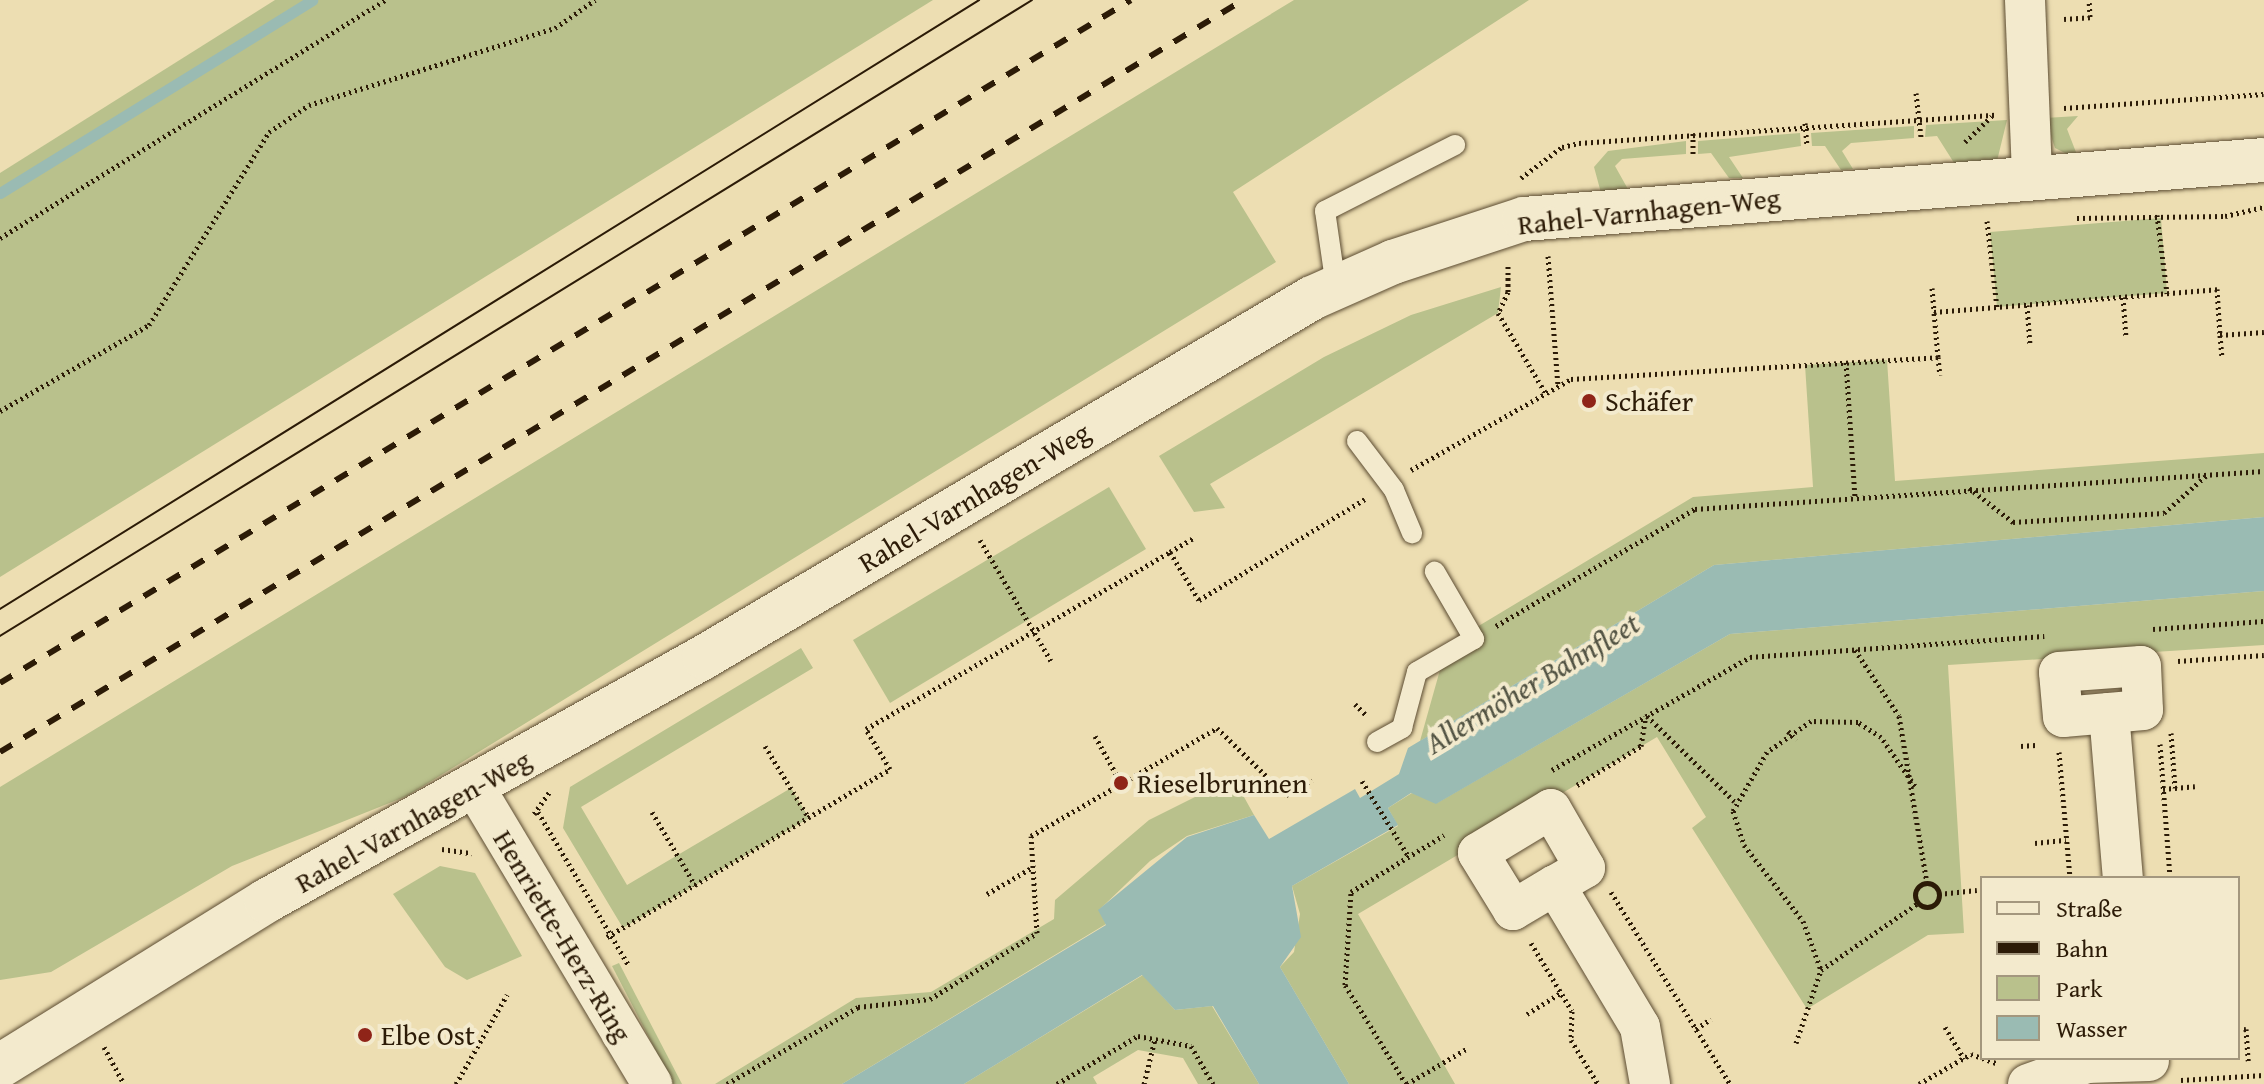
<!DOCTYPE html>
<html>
<head>
<meta charset="utf-8">
<style>
	body { margin:0 }
	#map { position:relative; width:2264px; height:1084px; overflow:hidden; background:#eddeb2; font-family:"Gentium Book Plus",serif }
	div>[style] { position:absolute }
	[style*='--x'] { left:calc(var(--x)*1px); top:calc(var(--y)*1px); width:calc(var(--w)*1px); rotate:calc(var(--a)*1deg) }
	.green>* { inset:0; background:#b9c18c }
	.water>* { inset:0; background:#9abbb3 }
	.stream>* { height:11px; margin:-5.5px; padding:0 5.5px; transform-origin:5.5px; border-radius:5.5px; background:#9abbb3 }
	.path>* { height:5px; margin-top:-2.5px; transform-origin:0; background:repeating-linear-gradient(90deg,#2c1b07 0 2px,transparent 0 6px) }
	.path>.ring { margin:-2.5px; padding:0; box-sizing:content-box; background:none; border:5px solid #2c1b07; border-radius:50% }
	.roads { filter:drop-shadow(0 0 2px #5c4c32) drop-shadow(0 0 2px #5c4c32) }
	.lane>* { height:20px; margin:-10px; padding:0 10px; transform-origin:10px; border-radius:10px; background:#f3eacd }
	.street>* { height:40px; margin:-20px; padding:0 20px; transform-origin:20px; border-radius:20px; background:#f3eacd }
	.secondary>* { height:44px; margin:-22px; padding:0 22px; transform-origin:22px; border-radius:22px; background:#f3eacd }
	.tram>* { height:2px; margin:-1px; padding:0 1px; transform-origin:1px; border-radius:1px; background:#2c1b07 }
	.rail>* { height:6px; margin-top:-3px; transform-origin:0; background:repeating-linear-gradient(90deg,#2c1b07 0 14px,transparent 0 28px) }
	.dots>* { width:22px; height:22px; translate:-50% -50%; box-sizing:border-box; border:4px solid #f3eacd; border-radius:50% }
	span { translate:-50% -50%; white-space:nowrap; text-align:center; line-height:1.15; -webkit-text-stroke:8px #f3eacd; paint-order:stroke }
	.street-label { font-size:28px; color:#2c1b07 }
	.poi-label { font-size:28px; color:#2c1b07 }
	.left { translate:0 -50%; text-align:left }
	.water-label { font-size:30px; color:#525343; font-style:italic }
	.legend { position:absolute; left:1980px; top:876px; width:260px; height:184px; box-sizing:border-box; background:#f3eacd; border:2px solid #a3977e; margin:0; padding:10px 14px; list-style:none; font-size:24px; color:#2c1b07 }
	.legend li { display:flex; align-items:center; gap:16px; height:40px }
	.legend b { width:40px; border:2px solid #a3977e }
</style>
</head>
<body>
<div id="map">
	<div class="green">
		<div style="clip-path:polygon(275px 0,933px 0,0 577px,0 173px)"></div>
		<div style="clip-path:polygon(1294px 0,1529px 0,1233px 192px,1276px 262px,407px 796px,232px 866px,51px 972px,0 980px,0 787px)"></div>
		<div style="clip-path:polygon(2078px 116px,2067px 129px,2079px 160px,2055px 148px,2045px 118px)"></div>
		<div style="clip-path:polygon(2007px 120px,1997px 161px,1956px 166px,1937px 136px,1925px 137px,1926px 125px)"></div>
		<div style="clip-path:polygon(1914px 126px,1914px 138px,1851px 143px,1842px 151px,1853px 169px,1841px 170px,1825px 146px,1812px 146px,1811px 133px)"></div>
		<div style="clip-path:polygon(1800px 133px,1801px 146px,1729px 157px,1743px 178px,1729px 178px,1711px 153px,1698px 154px,1698px 141px)"></div>
		<div style="clip-path:polygon(1686px 141px,1686px 154px,1622px 159px,1615px 166px,1629px 191px,1601px 193px,1594px 167px,1608px 151px)"></div>
		<div style="clip-path:polygon(2161px 218px,2167px 293px,1997px 307px,1990px 232px)"></div>
		<div style="clip-path:polygon(1501px 287px,1498px 313px,1210px 484px,1225px 508px,1194px 512px,1159px 456px,1324px 357px,1411px 315px)"></div>
		<div style="clip-path:polygon(1887px 360px,1895px 481px,2264px 453px,2264px 517px,1714px 565px,1420px 741px,1447px 645px,1693px 497px,1813px 487px,1805px 365px)"></div>
		<div style="clip-path:polygon(1109px 487px,1146px 549px,890px 703px,853px 640px)"></div>
		<div style="clip-path:polygon(2264px 591px,2264px 645px,1948px 665px,1964px 933px,1928px 935px,1807px 1009px,1692px 828px,1706px 817px,1657px 737px,1358px 914px,1455px 1084px,1349px 1084px,1280px 967px,1294px 952px,1300px 914px,1292px 886px,1398px 826px,1388px 808px,1412px 793px,1437px 803px,1730px 634px)"></div>
		<div style="clip-path:polygon(801px 648px,813px 668px,581px 807px,627px 885px,791px 788px,809px 818px,623px 928px,563px 828px,570px 787px)"></div>
		<div style="clip-path:polygon(1239px 788px,1254px 815px,1187px 836px,1150px 861px,1099px 910px,1106px 924px,842px 1084px,715px 1084px,856px 998px,931px 992px,1054px 919px,1055px 900px,1149px 820px,1203px 793px)"></div>
		<div style="clip-path:polygon(440px 866px,475px 873px,522px 956px,467px 980px,445px 967px,393px 894px)"></div>
		<div style="clip-path:polygon(619px 963px,682px 1084px,673px 1084px,612px 966px)"></div>
		<div style="clip-path:polygon(1143px 975px,1175px 1010px,1212px 1006px,1259px 1084px,1198px 1084px,1183px 1058px,1138px 1050px,1093px 1077px,1097px 1084px,964px 1084px)"></div>
	</div>
	<div class="water">
		<div style="clip-path:polygon(2264px 517px,2264px 591px,1730px 634px,1436px 804px,1411px 793px,1388px 808px,1398px 825px,1292px 886px,1301px 937px,1280px 967px,1349px 1084px,1259px 1084px,1213px 1006px,1175px 1010px,1142px 975px,964px 1084px,842px 1084px,1106px 925px,1098px 910px,1187px 837px,1254px 815px,1269px 839px,1355px 789px,1360px 798px,1399px 774px,1408px 748px,1714px 565px)"></div>
	</div>
	<div class="stream">
		<div style="--x:0;--y:193;--w:367;--a:-31.7"></div>
	</div>
	<div class="path">
		<div style="--x:2064;--y:19;--w:26;--a:-4"></div>
		<div style="--x:2090;--y:17;--w:17;--a:-93"></div>
		<div style="--x:1916;--y:93;--w:44;--a:83.5"></div>
		<div style="--x:2064;--y:108;--w:200;--a:-4"></div>
		<div style="--x:1805;--y:123;--w:23;--a:85"></div>
		<div style="--x:1965;--y:142;--w:37;--a:-44"></div>
		<div style="--x:1693;--y:154;--w:24;--a:-90"></div>
		<div style="--x:1521;--y:178;--w:51;--a:-37.1"></div>
		<div style="--x:1562;--y:147;--w:17;--a:-13"></div>
		<div style="--x:1579;--y:143;--w:417;--a:-3.9"></div>
		<div style="--x:2157;--y:215;--w:79;--a:82.7"></div>
		<div style="--x:2077;--y:218;--w:148;--a:-0.8"></div>
		<div style="--x:2225;--y:216;--w:40;--a:-13"></div>
		<div style="--x:1987;--y:221;--w:87;--a:83.4"></div>
		<div style="--x:0;--y:238;--w:453;--a:-31.7"></div>
		<div style="--x:1548;--y:256;--w:131;--a:85.6"></div>
		<div style="--x:1508;--y:266;--w:26;--a:90"></div>
		<div style="--x:1508;--y:292;--w:23;--a:115"></div>
		<div style="--x:1498;--y:313;--w:94;--a:59.3"></div>
		<div style="--x:1932;--y:288;--w:24;--a:85"></div>
		<div style="--x:2123;--y:297;--w:41;--a:85.8"></div>
		<div style="--x:2027;--y:305;--w:40;--a:85.7"></div>
		<div style="--x:2220;--y:335;--w:21;--a:85"></div>
		<div style="--x:1938;--y:357;--w:18;--a:84"></div>
		<div style="--x:1846;--y:362;--w:134;--a:86.2"></div>
		<div style="--x:0;--y:411;--w:172;--a:-30"></div>
		<div style="--x:149;--y:325;--w:227;--a:-58.1"></div>
		<div style="--x:269;--y:132;--w:48;--a:-34"></div>
		<div style="--x:309;--y:105;--w:258;--a:-17.4"></div>
		<div style="--x:555;--y:28;--w:49;--a:-35"></div>
		<div style="--x:1411;--y:470;--w:184;--a:-29.6"></div>
		<div style="--x:1571;--y:379;--w:368;--a:-3.4"></div>
		<div style="--x:1938;--y:357;--w:45;--a:-95.1"></div>
		<div style="--x:1934;--y:312;--w:284;--a:-4.6"></div>
		<div style="--x:2217;--y:289;--w:46;--a:86.3"></div>
		<div style="--x:2220;--y:335;--w:44;--a:-3.9"></div>
		<div style="--x:1969;--y:488;--w:56;--a:37.7"></div>
		<div style="--x:2013;--y:522;--w:151;--a:-3.4"></div>
		<div style="--x:2164;--y:513;--w:59;--a:-41.6"></div>
		<div style="--x:980;--y:540;--w:140;--a:59.6"></div>
		<div style="--x:1170;--y:552;--w:29;--a:-31"></div>
		<div style="--x:1496;--y:626;--w:231;--a:-30.5"></div>
		<div style="--x:1695;--y:509;--w:570;--a:-3.82"></div>
		<div style="--x:2153;--y:629;--w:111;--a:-4.1"></div>
		<div style="--x:1855;--y:650;--w:79;--a:56.3"></div>
		<div style="--x:1899;--y:716;--w:170;--a:80.5"></div>
		<div style="--x:2178;--y:661;--w:86;--a:-4"></div>
		<div style="--x:1355;--y:704;--w:16;--a:45"></div>
		<div style="--x:1647;--y:716;--w:122;--a:44.3"></div>
		<div style="--x:1788;--y:731;--w:12;--a:48"></div>
		<div style="--x:2171;--y:733;--w:55;--a:85.8"></div>
		<div style="--x:1095;--y:736;--w:54;--a:61"></div>
		<div style="--x:2160;--y:744;--w:134;--a:85.7"></div>
		<div style="--x:765;--y:746;--w:84;--a:58.6"></div>
		<div style="--x:2021;--y:746;--w:15;--a:-4"></div>
		<div style="--x:2059;--y:752;--w:126;--a:85"></div>
		<div style="--x:1552;--y:770;--w:228;--a:-29.7"></div>
		<div style="--x:1750;--y:657;--w:295;--a:-4.1"></div>
		<div style="--x:1362;--y:781;--w:89;--a:58.3"></div>
		<div style="--x:1577;--y:785;--w:75;--a:-31.4"></div>
		<div style="--x:1641;--y:746;--w:30;--a:-81"></div>
		<div style="--x:1915;--y:786;--w:60;--a:-124.8"></div>
		<div style="--x:1881;--y:737;--w:27;--a:-147"></div>
		<div style="--x:1858;--y:722;--w:47;--a:-178.8"></div>
		<div style="--x:1811;--y:721;--w:54;--a:144.8"></div>
		<div style="--x:1767;--y:752;--w:68;--a:120"></div>
		<div style="--x:1733;--y:811;--w:36;--a:72"></div>
		<div style="--x:1744;--y:845;--w:96;--a:52.2"></div>
		<div style="--x:1803;--y:921;--w:52;--a:69.8"></div>
		<div style="--x:1821;--y:970;--w:118;--a:-34.6"></div>
		<div style="--x:2163;--y:789;--w:32;--a:-5"></div>
		<div style="--x:538;--y:812;--w:179;--a:59.4"></div>
		<div style="--x:652;--y:812;--w:85;--a:59.5"></div>
		<div style="--x:534;--y:814;--w:29;--a:-55"></div>
		<div style="--x:2035;--y:843;--w:31;--a:-6"></div>
		<div style="--x:442;--y:849;--w:30;--a:8"></div>
		<div class="ring" style="left:1915px;top:883px;width:19px;height:19px"></div>
		<div style="--x:1611;--y:892;--w:226;--a:58.2"></div>
		<div style="--x:987;--y:894;--w:53;--a:-30.4"></div>
		<div style="--x:1939;--y:894;--w:38;--a:-6"></div>
		<div style="--x:607;--y:937;--w:329;--a:-30.7"></div>
		<div style="--x:890;--y:769;--w:47;--a:-121"></div>
		<div style="--x:866;--y:729;--w:352;--a:-30.2"></div>
		<div style="--x:1170;--y:552;--w:56;--a:58.9"></div>
		<div style="--x:1199;--y:600;--w:194;--a:-31.3"></div>
		<div style="--x:1531;--y:943;--w:79;--a:58.9"></div>
		<div style="--x:1572;--y:1011;--w:29;--a:92"></div>
		<div style="--x:1571;--y:1040;--w:52;--a:58.5"></div>
		<div style="--x:1527;--y:1014;--w:40;--a:-32"></div>
		<div style="--x:1945;--y:1027;--w:37;--a:59"></div>
		<div style="--x:1696;--y:1029;--w:18;--a:-34"></div>
		<div style="--x:2238;--y:1030;--w:8;--a:-7"></div>
		<div style="--x:2246;--y:1029;--w:32;--a:86"></div>
		<div style="--x:1796;--y:1043;--w:77;--a:-71.1"></div>
		<div style="--x:104;--y:1047;--w:42;--a:61.6"></div>
		<div style="--x:2181;--y:1080;--w:83;--a:-3.4"></div>
		<div style="--x:456;--y:1084;--w:103;--a:-60.2"></div>
		<div style="--x:727;--y:1084;--w:152;--a:-30.4"></div>
		<div style="--x:858;--y:1007;--w:72;--a:-6.3"></div>
		<div style="--x:930;--y:999;--w:126;--a:-31.7"></div>
		<div style="--x:1037;--y:933;--w:97;--a:-93.5"></div>
		<div style="--x:1031;--y:836;--w:215;--a:-30.1"></div>
		<div style="--x:1217;--y:728;--w:96;--a:44.2"></div>
		<div style="--x:1286;--y:795;--w:30;--a:-30"></div>
		<div style="--x:1057;--y:1084;--w:94;--a:-30.7"></div>
		<div style="--x:1138;--y:1036;--w:54;--a:10.7"></div>
		<div style="--x:1191;--y:1046;--w:44;--a:59.9"></div>
		<div style="--x:1144;--y:1084;--w:46;--a:-76.3"></div>
		<div style="--x:1406;--y:1084;--w:116;--a:-121.6"></div>
		<div style="--x:1345;--y:985;--w:93;--a:-86.3"></div>
		<div style="--x:1351;--y:892;--w:109;--a:-31.5"></div>
		<div style="--x:1407;--y:1084;--w:71;--a:-30.5"></div>
		<div style="--x:1919;--y:1084;--w:60;--a:-30"></div>
		<div style="--x:1971;--y:1054;--w:29;--a:20"></div>
	</div>
	<div class="roads">
		<div class="lane">
			<div style="--x:1336;--y:287;--w:77;--a:-98.2"></div>
			<div style="--x:1325;--y:211;--w:146;--a:-26.9"></div>
			<div style="--x:1357;--y:441;--w:61;--a:52.9"></div>
			<div style="--x:1394;--y:490;--w:47;--a:67.3"></div>
			<div style="--x:1377;--y:742;--w:29;--a:-29"></div>
			<div style="--x:1402;--y:728;--w:58;--a:-75"></div>
			<div style="--x:1417;--y:672;--w:66;--a:-30.1"></div>
			<div style="--x:1474;--y:639;--w:78;--a:-120.2"></div>
		</div>
		<div class="street">
			<div style="--x:2025;--y:0;--w:178;--a:87.7"></div>
			<div style="--x:2109;--y:713;--w:46;--a:175"></div>
			<div style="--x:2063;--y:717;--w:45;--a:-95.1"></div>
			<div style="--x:2059;--y:672;--w:82;--a:-4.2"></div>
			<div style="--x:2141;--y:666;--w:44;--a:87.4"></div>
			<div style="--x:2143;--y:710;--w:34;--a:175"></div>
			<div style="--x:2109;--y:713;--w:166;--a:85.2"></div>
			<div style="--x:475;--y:788;--w:345;--a:59.1"></div>
			<div style="--x:1555;--y:885;--w:49;--a:149.2"></div>
			<div style="--x:1513;--y:910;--w:67;--a:-121.6"></div>
			<div style="--x:1478;--y:853;--w:85;--a:-31.1"></div>
			<div style="--x:1551;--y:809;--w:68;--a:60"></div>
			<div style="--x:1585;--y:868;--w:34;--a:150"></div>
			<div style="--x:1555;--y:885;--w:165;--a:59.1"></div>
			<div style="--x:1640;--y:1027;--w:58;--a:80"></div>
			<div style="--x:2028;--y:1084;--w:63;--a:-19.6"></div>
			<div style="--x:2087;--y:1063;--w:62;--a:-1.8"></div>
		</div>
		<div class="secondary">
			<div style="--x:0;--y:1066;--w:313;--a:-31.8"></div>
			<div style="--x:266;--y:901;--w:501;--a:-29.12"></div>
			<div style="--x:704;--y:657;--w:706;--a:-30.56"></div>
			<div style="--x:1312;--y:298;--w:89;--a:-24"></div>
			<div style="--x:1393;--y:262;--w:138;--a:-18.2"></div>
			<div style="--x:1524;--y:219;--w:742;--a:-4.56"></div>
		</div>
	</div>
	<div class="tram">
		<div style="--x:0;--y:609;--w:1153;--a:-31.88"></div>
		<div style="--x:0;--y:636;--w:1212;--a:-31.64"></div>
	</div>
	<div class="rail">
		<div style="--x:0;--y:683;--w:1321;--a:-31.13"></div>
		<div style="--x:0;--y:752;--w:1453;--a:-31.17"></div>
	</div>
	<div class="dots">
		<div style="left:1589px;top:401px;background:#8f2418"></div>
		<div style="left:1121px;top:783px;background:#8f2418"></div>
		<div style="left:365px;top:1035px;background:#8f2418"></div>
	</div>
	<div class="street-label">
		<span style="left:1649px;top:211px;rotate:-6deg">Rahel-Varnhagen-Weg</span>
		<span style="left:974px;top:497px;rotate:-31deg">Rahel-Varnhagen-Weg</span>
		<span style="left:413px;top:821px;rotate:-29deg">Rahel-Varnhagen-Weg</span>
		<span style="left:563px;top:936px;rotate:59deg">Henriette-Herz-Ring</span>
	</div>
	<div class="poi-label">
		<span class="left" style="left:1605px;top:401px">Schäfer</span>
		<span class="left" style="left:1137px;top:783px">Rieselbrunnen</span>
		<span class="left" style="left:381px;top:1035px">Elbe Ost</span>
	</div>
	<div class="water-label">
		<span style="left:1532px;top:683px;rotate:-31deg">Allermöher Bahnfleet</span>
	</div>
	<ul class="legend">
	<li><b style="height:10px;background:#f3eacd"></b>Straße</li>
	<li><b style="height:10px;background:#2c1b07"></b>Bahn</li>
	<li><b style="height:22px;background:#b9c18c"></b>Park</li>
	<li><b style="height:22px;background:#9abbb3"></b>Wasser</li>
	</ul>
</div>
</body>
</html>
